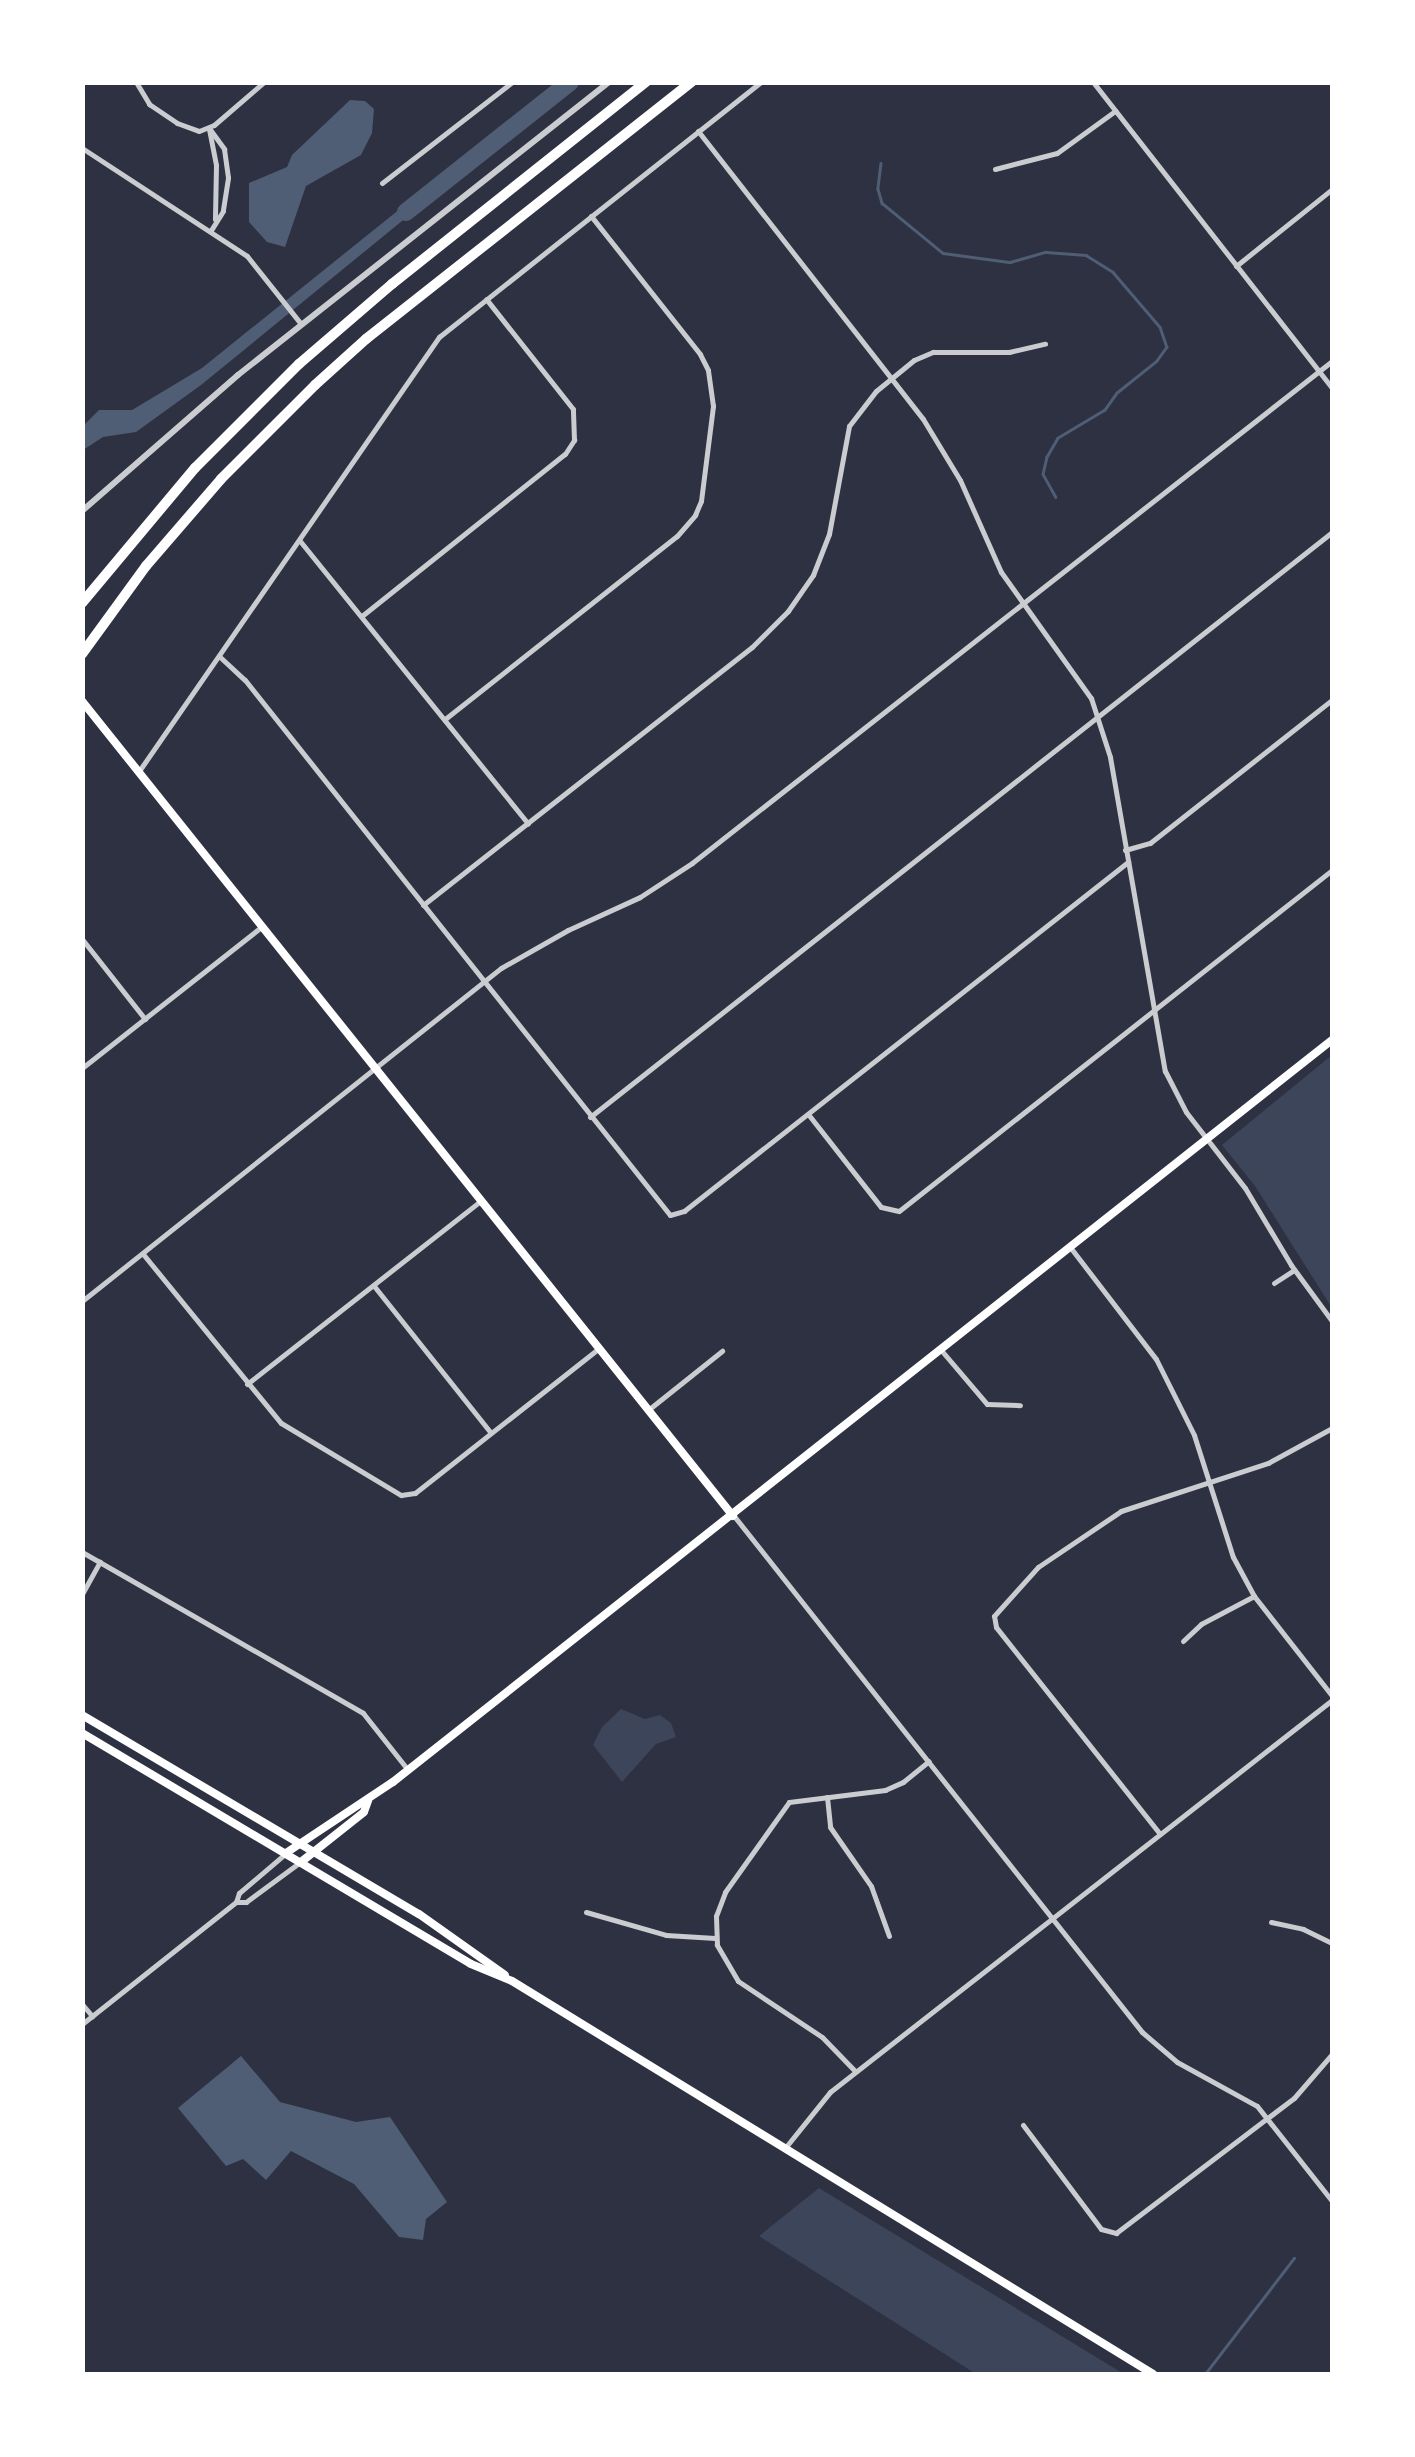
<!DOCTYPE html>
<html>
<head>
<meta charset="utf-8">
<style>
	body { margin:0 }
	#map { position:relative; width:1415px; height:2457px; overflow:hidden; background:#2d3142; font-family:"Alegreya Sans",sans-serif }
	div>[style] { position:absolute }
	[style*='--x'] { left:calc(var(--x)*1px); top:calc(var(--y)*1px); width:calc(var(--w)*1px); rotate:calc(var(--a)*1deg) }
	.green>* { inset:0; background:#3c4559 }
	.water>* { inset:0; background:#4f5d75 }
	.stream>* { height:2.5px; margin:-1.25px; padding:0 1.25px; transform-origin:1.25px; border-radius:1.25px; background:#4f5d75 }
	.river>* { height:18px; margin:-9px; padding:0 9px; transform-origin:9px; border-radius:9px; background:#4f5d75 }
	.minor>* { height:5px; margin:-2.5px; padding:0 2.5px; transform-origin:2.5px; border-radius:2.5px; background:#caccd0 }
	.tertiary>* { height:6px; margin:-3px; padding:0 3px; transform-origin:3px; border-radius:3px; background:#caccd0 }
	.secondary>* { height:8px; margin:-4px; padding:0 4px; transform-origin:4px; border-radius:4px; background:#fff }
	.motorway>* { height:10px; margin:-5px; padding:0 5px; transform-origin:5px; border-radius:5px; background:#fff }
	span { translate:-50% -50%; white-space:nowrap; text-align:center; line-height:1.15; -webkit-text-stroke:8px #fff; paint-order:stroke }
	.frame { position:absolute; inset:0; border:85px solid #fff; pointer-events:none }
</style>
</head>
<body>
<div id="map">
	<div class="green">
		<div style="clip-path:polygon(1332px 1055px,1332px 1308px,1255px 1186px,1222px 1145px)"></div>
		<div style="clip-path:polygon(621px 1709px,645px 1719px,660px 1715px,671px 1723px,676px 1737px,656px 1744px,622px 1782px,593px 1745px,602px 1727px)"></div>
		<div style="clip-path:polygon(819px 2188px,1124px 2374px,976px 2374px,759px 2236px)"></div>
	</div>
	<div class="water">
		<div style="clip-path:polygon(350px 100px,365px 101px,374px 109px,372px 133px,361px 155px,306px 186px,285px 247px,267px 242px,249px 222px,249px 183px,287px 167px,292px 155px)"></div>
		<div style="clip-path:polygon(416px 196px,422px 199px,418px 208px,201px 385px,136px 432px,103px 437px,83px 450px,83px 426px,99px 410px,132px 410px,202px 368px)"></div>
		<div style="clip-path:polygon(241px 2056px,280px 2102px,356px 2122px,390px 2117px,447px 2202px,426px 2219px,423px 2240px,399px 2237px,354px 2184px,291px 2151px,266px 2180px,243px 2159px,226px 2166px,178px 2108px)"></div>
	</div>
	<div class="stream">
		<div style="--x:881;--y:163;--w:26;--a:97"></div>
		<div style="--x:878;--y:189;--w:15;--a:74"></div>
		<div style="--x:882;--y:203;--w:79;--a:39.3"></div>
		<div style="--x:943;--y:253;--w:68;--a:7.7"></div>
		<div style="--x:1010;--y:262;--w:37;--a:-16"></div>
		<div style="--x:1046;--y:252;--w:40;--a:4.3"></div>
		<div style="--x:1086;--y:255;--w:32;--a:32"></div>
		<div style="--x:1113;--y:272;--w:72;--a:49.5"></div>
		<div style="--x:1160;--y:327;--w:21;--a:71"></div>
		<div style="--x:1167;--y:347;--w:17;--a:126"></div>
		<div style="--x:1157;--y:361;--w:51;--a:141.3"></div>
		<div style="--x:1117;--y:393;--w:21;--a:125"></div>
		<div style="--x:1105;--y:410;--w:55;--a:149.2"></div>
		<div style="--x:1058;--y:438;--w:22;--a:120"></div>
		<div style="--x:1047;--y:457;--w:17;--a:103"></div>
		<div style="--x:1043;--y:474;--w:26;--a:61"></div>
		<div style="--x:1205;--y:2374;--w:146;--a:-52.5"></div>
	</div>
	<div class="river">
		<div style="--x:406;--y:212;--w:209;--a:-38.4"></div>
	</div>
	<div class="minor">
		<div style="--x:136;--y:82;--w:26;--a:59"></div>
		<div style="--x:149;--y:104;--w:34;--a:34"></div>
		<div style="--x:177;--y:123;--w:23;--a:20"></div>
		<div style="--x:199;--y:131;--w:16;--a:-22"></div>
		<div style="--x:214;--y:125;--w:66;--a:-40.7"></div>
		<div style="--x:1093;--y:82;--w:388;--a:52"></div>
		<div style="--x:209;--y:128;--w:26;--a:54"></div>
		<div style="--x:224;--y:149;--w:29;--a:82"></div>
		<div style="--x:228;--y:178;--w:33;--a:99"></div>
		<div style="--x:223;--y:211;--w:22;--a:122"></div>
		<div style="--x:209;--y:129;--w:37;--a:79"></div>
		<div style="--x:216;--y:165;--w:54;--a:91.1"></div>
		<div style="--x:698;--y:131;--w:365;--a:52"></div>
		<div style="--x:923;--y:419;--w:71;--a:58.8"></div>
		<div style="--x:960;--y:480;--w:101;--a:66"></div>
		<div style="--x:1001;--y:572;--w:155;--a:54.5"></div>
		<div style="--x:1091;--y:698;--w:62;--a:72.1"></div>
		<div style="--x:1110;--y:757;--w:319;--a:80.1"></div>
		<div style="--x:1165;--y:1071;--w:46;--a:62.9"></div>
		<div style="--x:1186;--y:1112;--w:96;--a:52.2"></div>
		<div style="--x:1245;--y:1188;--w:90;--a:59.1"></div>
		<div style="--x:1291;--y:1265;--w:69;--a:53.8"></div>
		<div style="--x:82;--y:148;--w:197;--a:33.2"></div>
		<div style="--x:247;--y:256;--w:87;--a:51.5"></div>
		<div style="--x:995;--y:169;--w:64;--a:-14.5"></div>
		<div style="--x:1057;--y:153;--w:72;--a:-35.9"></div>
		<div style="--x:382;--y:183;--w:165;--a:-37.8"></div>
		<div style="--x:1236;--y:266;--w:123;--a:-38.7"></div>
		<div style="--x:300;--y:541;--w:363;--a:51.1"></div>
		<div style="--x:363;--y:615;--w:258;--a:-38.6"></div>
		<div style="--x:565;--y:454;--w:17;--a:-57"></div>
		<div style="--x:574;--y:440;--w:31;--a:-92"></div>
		<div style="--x:573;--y:409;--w:140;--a:-128.3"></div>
		<div style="--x:220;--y:657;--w:34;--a:43"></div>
		<div style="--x:245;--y:680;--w:683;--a:51.54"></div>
		<div style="--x:670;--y:1215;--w:15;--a:-16"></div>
		<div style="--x:684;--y:1211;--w:565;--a:-38.17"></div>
		<div style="--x:445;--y:719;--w:295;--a:-38.3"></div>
		<div style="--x:677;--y:536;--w:28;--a:-49"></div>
		<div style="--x:695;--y:515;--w:15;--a:-67"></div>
		<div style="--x:701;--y:501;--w:96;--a:-82.8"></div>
		<div style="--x:713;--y:406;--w:36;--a:-98"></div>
		<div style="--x:708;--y:370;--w:18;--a:-117"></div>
		<div style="--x:700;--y:354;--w:176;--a:-128.3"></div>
		<div style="--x:139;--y:771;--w:528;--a:-55.35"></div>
		<div style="--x:439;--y:337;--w:411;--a:-38.4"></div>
		<div style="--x:1125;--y:850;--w:26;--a:-16"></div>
		<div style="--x:1150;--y:843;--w:231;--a:-38.2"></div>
		<div style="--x:423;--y:905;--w:418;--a:-38.1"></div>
		<div style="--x:752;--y:647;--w:51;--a:-45"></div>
		<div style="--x:788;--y:611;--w:44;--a:-55.2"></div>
		<div style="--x:813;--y:575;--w:44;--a:-68.7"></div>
		<div style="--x:829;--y:534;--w:110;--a:-79.5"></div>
		<div style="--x:849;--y:426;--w:44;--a:-52.4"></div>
		<div style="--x:876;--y:391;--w:49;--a:-39.2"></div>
		<div style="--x:914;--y:360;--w:21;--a:-23"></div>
		<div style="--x:933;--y:352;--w:76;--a:0"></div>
		<div style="--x:1009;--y:352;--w:37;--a:-13"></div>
		<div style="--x:82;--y:939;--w:102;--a:51.8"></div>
		<div style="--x:82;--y:1068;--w:228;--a:-38.2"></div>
		<div style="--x:808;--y:1114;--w:118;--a:51.9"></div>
		<div style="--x:881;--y:1207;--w:18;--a:13"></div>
		<div style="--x:899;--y:1211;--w:551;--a:-38.22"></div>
		<div style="--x:590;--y:1117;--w:945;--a:-38.25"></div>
		<div style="--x:1070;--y:1247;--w:141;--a:52.5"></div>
		<div style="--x:1156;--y:1359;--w:85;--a:63.4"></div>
		<div style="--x:1194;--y:1435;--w:128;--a:72.3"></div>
		<div style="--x:1233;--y:1557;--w:44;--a:61.7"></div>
		<div style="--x:1254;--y:1596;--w:127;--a:52"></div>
		<div style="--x:143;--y:1254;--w:218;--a:50.8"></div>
		<div style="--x:281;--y:1423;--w:140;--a:31"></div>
		<div style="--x:401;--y:1495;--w:14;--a:-8"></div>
		<div style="--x:415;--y:1493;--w:234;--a:-38.2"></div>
		<div style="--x:1274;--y:1283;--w:24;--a:-33"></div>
		<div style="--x:374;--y:1286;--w:186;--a:51.5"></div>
		<div style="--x:82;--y:1301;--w:535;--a:-38.48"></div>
		<div style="--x:501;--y:968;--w:77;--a:-29.6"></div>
		<div style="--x:568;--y:930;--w:79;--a:-24.6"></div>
		<div style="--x:640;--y:897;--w:62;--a:-33.2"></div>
		<div style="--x:692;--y:863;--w:813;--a:-38.11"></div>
		<div style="--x:941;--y:1350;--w:71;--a:49.6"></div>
		<div style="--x:987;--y:1404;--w:33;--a:2"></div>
		<div style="--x:247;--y:1384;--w:296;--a:-38.1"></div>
		<div style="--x:648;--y:1410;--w:95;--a:-38.6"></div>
		<div style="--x:734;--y:1516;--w:658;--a:51.67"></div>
		<div style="--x:1142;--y:2032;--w:46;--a:40.6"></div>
		<div style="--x:1177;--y:2062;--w:91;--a:28.8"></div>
		<div style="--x:1257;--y:2106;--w:121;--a:51.7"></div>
		<div style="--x:82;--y:1552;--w:324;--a:29.8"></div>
		<div style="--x:363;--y:1713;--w:73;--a:51.7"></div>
		<div style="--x:82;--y:1594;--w:37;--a:-61"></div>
		<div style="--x:1183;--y:1641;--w:25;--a:-43"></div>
		<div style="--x:1201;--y:1624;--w:60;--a:-27.8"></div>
		<div style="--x:827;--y:1797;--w:30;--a:84"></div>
		<div style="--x:830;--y:1827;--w:72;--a:55.2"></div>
		<div style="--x:871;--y:1886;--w:53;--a:70.2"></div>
		<div style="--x:1160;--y:1834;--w:264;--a:-128.4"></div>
		<div style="--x:996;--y:1627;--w:11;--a:-100"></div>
		<div style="--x:994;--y:1616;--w:66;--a:-48.1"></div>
		<div style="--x:1038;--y:1567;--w:100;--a:-34"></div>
		<div style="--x:1121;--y:1511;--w:155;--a:-18.1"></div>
		<div style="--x:1268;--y:1463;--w:73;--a:-28.7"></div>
		<div style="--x:236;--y:1902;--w:10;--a:0"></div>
		<div style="--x:246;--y:1902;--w:67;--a:-36.5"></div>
		<div style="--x:586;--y:1912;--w:83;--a:16"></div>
		<div style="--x:666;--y:1935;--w:49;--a:3.5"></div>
		<div style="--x:1271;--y:1922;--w:33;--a:12"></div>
		<div style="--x:1303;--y:1929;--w:32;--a:26"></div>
		<div style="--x:82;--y:2004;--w:16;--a:50"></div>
		<div style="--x:82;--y:2024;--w:196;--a:-38.4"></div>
		<div style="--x:236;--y:1902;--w:9;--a:-72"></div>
		<div style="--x:239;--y:1893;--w:62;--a:-40.4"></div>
		<div style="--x:855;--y:2071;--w:47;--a:-134.1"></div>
		<div style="--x:822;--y:2037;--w:101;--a:-146.3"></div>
		<div style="--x:738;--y:1981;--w:42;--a:-120.3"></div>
		<div style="--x:717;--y:1945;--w:29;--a:-92"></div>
		<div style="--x:716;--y:1916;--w:26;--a:-69"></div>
		<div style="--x:725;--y:1892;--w:110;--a:-54.6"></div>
		<div style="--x:789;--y:1802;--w:97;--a:-7.1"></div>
		<div style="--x:885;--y:1790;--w:20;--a:-24"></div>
		<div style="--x:903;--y:1782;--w:33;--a:-39"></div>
		<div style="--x:1023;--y:2125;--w:130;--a:53.1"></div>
		<div style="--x:1101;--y:2229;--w:16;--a:15"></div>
		<div style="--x:1116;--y:2233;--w:223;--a:-37.2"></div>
		<div style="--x:1294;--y:2098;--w:58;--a:-49.2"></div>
		<div style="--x:785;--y:2148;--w:72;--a:-51.2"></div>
		<div style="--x:830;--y:2092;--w:637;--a:-37.99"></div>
	</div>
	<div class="tertiary">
		<div style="--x:82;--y:511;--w:207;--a:-41.1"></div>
		<div style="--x:238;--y:375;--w:473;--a:-38.3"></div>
	</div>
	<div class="secondary">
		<div style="--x:82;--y:701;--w:1043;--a:51.38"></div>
		<div style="--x:82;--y:1715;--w:391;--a:30.6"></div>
		<div style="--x:419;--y:1914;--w:105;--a:35.3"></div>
		<div style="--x:82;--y:1733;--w:452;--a:30.7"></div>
		<div style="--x:471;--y:1964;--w:44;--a:22.5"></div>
		<div style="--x:512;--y:1981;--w:752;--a:31.51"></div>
		<div style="--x:286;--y:1853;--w:128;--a:-33.6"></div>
		<div style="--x:393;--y:1782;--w:1197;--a:-38.32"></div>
		<div style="--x:301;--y:1862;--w:80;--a:-38.4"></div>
		<div style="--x:364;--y:1812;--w:12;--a:-70"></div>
	</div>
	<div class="motorway">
		<div style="--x:82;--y:603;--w:176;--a:-50.1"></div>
		<div style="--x:195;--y:468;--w:147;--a:-45"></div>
		<div style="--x:299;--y:364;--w:123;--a:-40.7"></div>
		<div style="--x:392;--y:284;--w:325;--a:-38.5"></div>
		<div style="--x:82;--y:654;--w:109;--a:-54"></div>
		<div style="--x:146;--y:566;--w:115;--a:-49.2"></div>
		<div style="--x:221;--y:479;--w:133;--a:-45"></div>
		<div style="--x:315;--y:385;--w:69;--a:-42"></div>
		<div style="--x:366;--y:339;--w:415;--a:-38.3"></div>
	</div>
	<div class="frame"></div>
</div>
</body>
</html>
